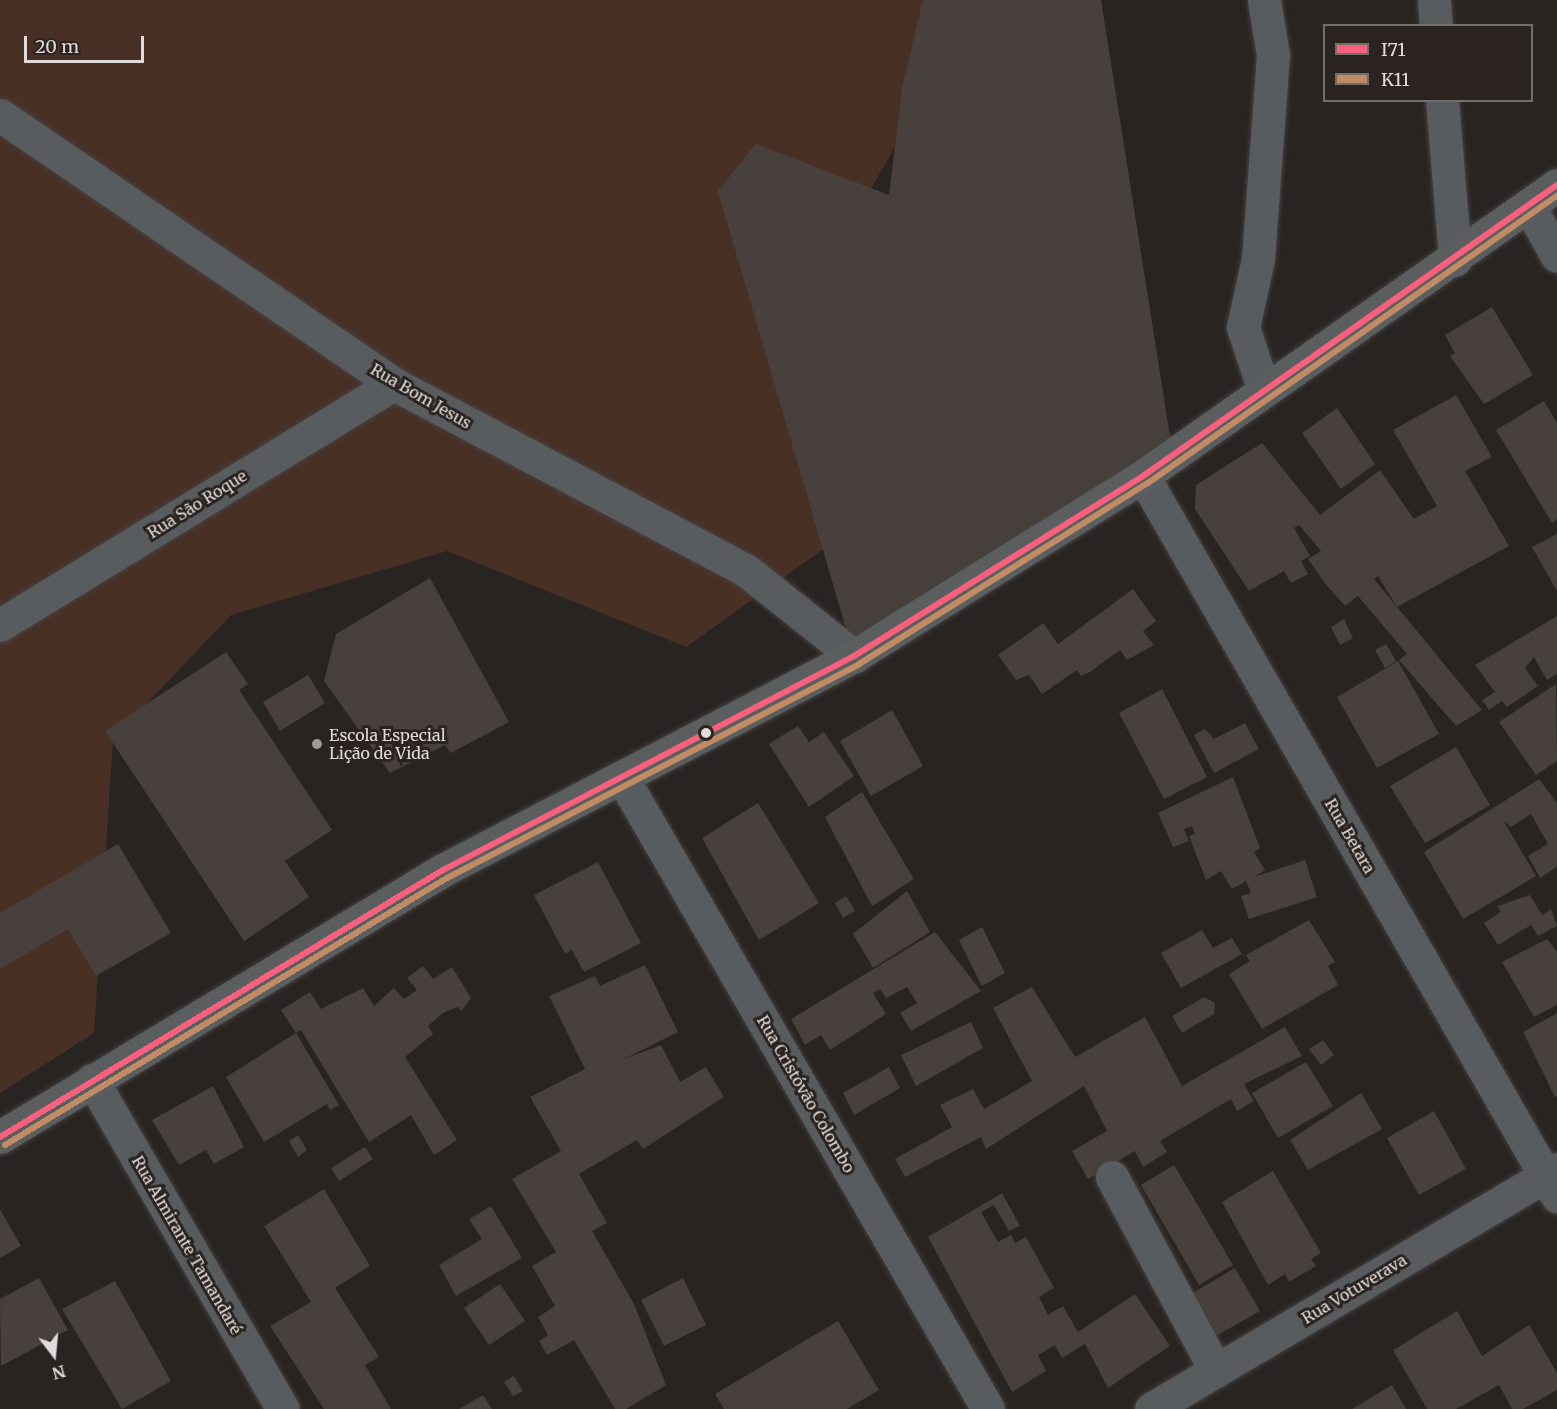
<!DOCTYPE html>
<html>
<head>
<meta charset="utf-8">
<style>
	body { margin:0 }
	#map { position:relative; width:1557px; height:1409px; overflow:hidden; background:#282422; font-family:Merriweather,serif }
	div>[style] { position:absolute }
	[style*='--x'] { left:calc(var(--x)*1px); top:calc(var(--y)*1px); width:calc(var(--w)*1px); rotate:calc(var(--a)*1deg) }
	.green>* { inset:0; background:#493025 }
	.building>* { inset:0; background:#47403c }
	.roads { filter:drop-shadow(0 0 2px #454140) drop-shadow(0 0 2px #454140) }
	.minor>* { height:33px; margin:-16.5px; padding:0 16.5px; transform-origin:16.5px; border-radius:16.5px; background:#595c5e }
	.major>* { height:33px; margin:-16.5px; padding:0 16.5px; transform-origin:16.5px; border-radius:16.5px; background:#5b5e5e }
	.bus-1>* { height:6px; margin:-3px; padding:0 3px; transform-origin:3px; border-radius:3px; background:#f8607d }
	.bus-2>* { height:6px; margin:-3px; padding:0 3px; transform-origin:3px; border-radius:3px; background:#c18c65 }
	.dots>* { width:16px; height:16px; translate:-50% -50%; box-sizing:border-box; border:3px solid #2a2320; border-radius:50% }
	span { translate:-50% -50%; white-space:nowrap; text-align:center; line-height:1.15; -webkit-text-stroke:6px #2a2320; paint-order:stroke }
	.street-label { font-size:16px; color:#e0dbda }
	.poi-label { font-size:16px; color:#e0dbda }
	.left { translate:0 -50%; text-align:left }
	.legend { position:absolute; left:1323px; top:24px; width:210px; height:78px; box-sizing:border-box; background:#2a2320; border:2px solid #736d6a; margin:0; padding:8px 10px; list-style:none; font-size:18px; color:#e0dbda }
	.legend li { display:flex; align-items:center; gap:12px; height:30px }
	.legend b { width:30px; border:2px solid #736d6a }
	.north { position:absolute; left:24px; top:1325px; width:60px; height:60px; -webkit-text-stroke:4px #2a2320; paint-order:stroke; rotate:164deg; font-size:16px; font-weight:700; line-height:24px; text-align:center; color:#e0dbda }
	.north::after { content:''; display:block; margin:auto; width:21px; height:27px; background:#e0dbda; clip-path:polygon(50% 0,100% 100%,50% 72%,0 100%) }
	.scale { position:absolute; left:24px; top:36px; width:120px; height:27px; box-sizing:border-box; border:3px solid #e0dbda; border-top:0; padding-left:8px; font-size:18px; line-height:21px; white-space:nowrap; color:#e0dbda; -webkit-text-stroke:4px #2a2320; paint-order:stroke }
</style>
</head>
<body>
<div id="map">
	<div class="green">
		<div style="clip-path:polygon(0 0,978px 0,845px 235px,864px 520px,686px 647px,447px 551px,231px 615px,113px 739px,94px 1033px,0 1093px)"></div>
	</div>
	<div class="building">
		<div style="clip-path:polygon(923px 0,1101px 0,1173px 455px,854px 656px,718px 191px,756px 144px,889px 195px,902px 88px)"></div>
		<div style="clip-path:polygon(1492px 307px,1533px 375px,1484px 404px,1450px 356px,1455px 353px,1445px 335px)"></div>
		<div style="clip-path:polygon(1456px 395px,1492px 457px,1465px 471px,1509px 546px,1397px 607px,1378px 576px,1374px 579px,1482px 710px,1456px 726px,1399px 660px,1407px 654px,1358px 596px,1345px 606px,1324px 582px,1308px 559px,1321px 551px,1299px 525px,1294px 528px,1310px 556px,1301px 561px,1308px 574px,1291px 583px,1284px 571px,1249px 591px,1195px 509px,1196px 485px,1262px 443px,1320px 515px,1380px 470px,1414px 519px,1437px 506px,1393px 430px)"></div>
		<div style="clip-path:polygon(1544px 401px,1557px 423px,1557px 519px,1552px 523px,1496px 430px)"></div>
		<div style="clip-path:polygon(1337px 408px,1375px 464px,1341px 489px,1302px 433px)"></div>
		<div style="clip-path:polygon(1557px 534px,1557px 591px,1532px 547px)"></div>
		<div style="clip-path:polygon(430px 578px,509px 722px,451px 753px,445px 745px,390px 773px,324px 681px,336px 634px)"></div>
		<div style="clip-path:polygon(1133px 589px,1156px 621px,1143px 631px,1154px 645px,1127px 660px,1120px 650px,1090px 672px,1081px 676px,1077px 670px,1042px 694px,1029px 675px,1016px 680px,998px 655px,1043px 623px,1058px 644px)"></div>
		<div style="clip-path:polygon(1557px 616px,1557px 674px,1547px 680px,1534px 657px,1525px 668px,1538px 686px,1507px 707px,1502px 701px,1489px 710px,1482px 700px,1495px 692px,1475px 665px)"></div>
		<div style="clip-path:polygon(1344px 619px,1353px 638px,1340px 645px,1331px 627px)"></div>
		<div style="clip-path:polygon(1386px 644px,1396px 661px,1385px 668px,1375px 650px)"></div>
		<div style="clip-path:polygon(226px 652px,248px 684px,239px 690px,332px 830px,285px 861px,309px 897px,244px 941px,105px 731px)"></div>
		<div style="clip-path:polygon(1398px 661px,1439px 734px,1377px 768px,1337px 697px)"></div>
		<div style="clip-path:polygon(308px 675px,325px 703px,280px 731px,263px 702px)"></div>
		<div style="clip-path:polygon(1556px 684px,1557px 761px,1536px 775px,1499px 722px)"></div>
		<div style="clip-path:polygon(1162px 689px,1207px 777px,1164px 799px,1119px 713px)"></div>
		<div style="clip-path:polygon(892px 710px,923px 766px,871px 796px,840px 741px)"></div>
		<div style="clip-path:polygon(1245px 723px,1259px 749px,1214px 773px,1194px 735px,1205px 729px,1214px 739px)"></div>
		<div style="clip-path:polygon(798px 726px,809px 742px,824px 732px,854px 776px,809px 807px,769px 744px)"></div>
		<div style="clip-path:polygon(1456px 747px,1490px 805px,1425px 843px,1390px 786px)"></div>
		<div style="clip-path:polygon(1233px 777px,1260px 848px,1254px 852px,1265px 870px,1254px 877px,1305px 860px,1317px 897px,1249px 919px,1241px 896px,1251px 893px,1246px 881px,1232px 889px,1221px 871px,1206px 880px,1189px 836px,1195px 834px,1192px 826px,1184px 829px,1189px 841px,1173px 847px,1158px 813px)"></div>
		<div style="clip-path:polygon(1539px 779px,1557px 803px,1557px 867px,1540px 878px,1528px 856px,1548px 844px,1531px 814px,1511px 827px,1503px 820px,1536px 876px,1463px 919px,1424px 852px)"></div>
		<div style="clip-path:polygon(862px 792px,914px 879px,872px 906px,825px 817px)"></div>
		<div style="clip-path:polygon(758px 803px,819px 903px,759px 940px,702px 838px)"></div>
		<div style="clip-path:polygon(118px 844px,171px 933px,96px 976px,68px 929px,0 969px,0 913px)"></div>
		<div style="clip-path:polygon(598px 862px,641px 943px,584px 972px,572px 950px,565px 954px,534px 895px)"></div>
		<div style="clip-path:polygon(907px 891px,930px 932px,873px 968px,853px 934px)"></div>
		<div style="clip-path:polygon(1530px 895px,1542px 915px,1551px 909px,1557px 926px,1538px 936px,1531px 925px,1498px 945px,1484px 923px,1501px 912px,1497px 906px)"></div>
		<div style="clip-path:polygon(846px 896px,855px 911px,843px 918px,835px 903px)"></div>
		<div style="clip-path:polygon(1309px 920px,1335px 962px,1328px 966px,1338px 985px,1262px 1029px,1229px 974px,1250px 961px,1246px 955px)"></div>
		<div style="clip-path:polygon(982px 927px,1005px 973px,982px 986px,959px 940px)"></div>
		<div style="clip-path:polygon(1202px 930px,1213px 948px,1232px 938px,1242px 954px,1181px 988px,1161px 953px)"></div>
		<div style="clip-path:polygon(935px 932px,981px 991px,911px 1031px,900px 1013px,917px 1003px,907px 987px,886px 998px,880px 989px,873px 993px,886px 1014px,830px 1050px,821px 1035px,805px 1045px,791px 1019px)"></div>
		<div style="clip-path:polygon(1547px 939px,1557px 952px,1557px 1005px,1534px 1017px,1502px 962px)"></div>
		<div style="clip-path:polygon(645px 965px,678px 1032px,624px 1059px,661px 1045px,680px 1082px,706px 1067px,724px 1097px,643px 1149px,637px 1140px,579px 1174px,607px 1223px,592px 1231px,634px 1304px,666px 1385px,626px 1409px,615px 1409px,574px 1340px,547px 1355px,539px 1341px,548px 1335px,538px 1317px,555px 1306px,532px 1266px,556px 1252px,512px 1179px,561px 1151px,530px 1097px,585px 1069px,549px 996px,595px 976px,600px 986px)"></div>
		<div style="clip-path:polygon(423px 966px,433px 979px,452px 967px,471px 998px,461px 1011px,458px 1007px,443px 1013px,428px 1026px,433px 1034px,405px 1057px,457px 1140px,434px 1155px,411px 1115px,369px 1142px,301px 1030px,296px 1033px,281px 1010px,310px 992px,321px 1009px,363px 988px,374px 1006px,394px 988px,404px 999px,417px 990px,407px 978px)"></div>
		<div style="clip-path:polygon(1032px 987px,1075px 1057px,1145px 1017px,1182px 1086px,1285px 1027px,1302px 1056px,1244px 1084px,1254px 1101px,1237px 1111px,1231px 1099px,1160px 1141px,1167px 1152px,1143px 1167px,1135px 1151px,1088px 1179px,1072px 1151px,1107px 1131px,1084px 1086px,986px 1149px,981px 1137px,905px 1177px,895px 1159px,952px 1127px,940px 1105px,973px 1089px,984px 1109px,1032px 1081px,993px 1008px)"></div>
		<div style="clip-path:polygon(1204px 997px,1215px 1003px,1214px 1014px,1182px 1033px,1172px 1016px)"></div>
		<div style="clip-path:polygon(1557px 1013px,1557px 1096px,1555px 1097px,1523px 1032px)"></div>
		<div style="clip-path:polygon(971px 1022px,983px 1048px,916px 1086px,901px 1055px)"></div>
		<div style="clip-path:polygon(296px 1033px,339px 1105px,330px 1110px,327px 1104px,264px 1142px,226px 1077px)"></div>
		<div style="clip-path:polygon(1323px 1040px,1334px 1055px,1321px 1065px,1309px 1049px)"></div>
		<div style="clip-path:polygon(1306px 1062px,1333px 1106px,1278px 1138px,1252px 1093px)"></div>
		<div style="clip-path:polygon(889px 1067px,900px 1088px,854px 1115px,843px 1093px)"></div>
		<div style="clip-path:polygon(213px 1086px,244px 1147px,214px 1164px,206px 1150px,179px 1165px,152px 1120px)"></div>
		<div style="clip-path:polygon(1361px 1093px,1382px 1129px,1308px 1170px,1290px 1140px)"></div>
		<div style="clip-path:polygon(1434px 1111px,1466px 1169px,1419px 1195px,1387px 1138px)"></div>
		<div style="clip-path:polygon(298px 1135px,307px 1150px,298px 1157px,289px 1141px)"></div>
		<div style="clip-path:polygon(365px 1147px,373px 1159px,339px 1181px,331px 1168px)"></div>
		<div style="clip-path:polygon(1174px 1165px,1233px 1265px,1199px 1285px,1141px 1185px)"></div>
		<div style="clip-path:polygon(1273px 1171px,1321px 1253px,1311px 1259px,1316px 1266px,1289px 1282px,1285px 1274px,1268px 1285px,1222px 1202px)"></div>
		<div style="clip-path:polygon(324px 1189px,370px 1266px,335px 1288px,379px 1357px,365px 1365px,391px 1409px,324px 1409px,270px 1326px,311px 1302px,264px 1226px)"></div>
		<div style="clip-path:polygon(1002px 1193px,1020px 1226px,1009px 1231px,994px 1205px,981px 1212px,998px 1242px,1011px 1235px,1015px 1243px,1026px 1237px,1054px 1288px,1039px 1297px,1048px 1315px,1063px 1306px,1078px 1332px,1135px 1294px,1170px 1346px,1108px 1388px,1085px 1344px,1062px 1358px,1055px 1345px,1038px 1355px,1046px 1371px,1012px 1392px,928px 1237px)"></div>
		<div style="clip-path:polygon(491px 1206px,522px 1258px,456px 1296px,439px 1265px,482px 1239px,469px 1219px)"></div>
		<div style="clip-path:polygon(0 1209px,21px 1246px,0 1258px)"></div>
		<div style="clip-path:polygon(1235px 1268px,1260px 1311px,1209px 1340px,1184px 1298px)"></div>
		<div style="clip-path:polygon(39px 1278px,68px 1330px,1px 1366px,0 1299px)"></div>
		<div style="clip-path:polygon(683px 1278px,706px 1325px,664px 1346px,641px 1300px)"></div>
		<div style="clip-path:polygon(115px 1281px,171px 1381px,122px 1409px,62px 1309px)"></div>
		<div style="clip-path:polygon(500px 1284px,525px 1321px,489px 1345px,464px 1308px)"></div>
		<div style="clip-path:polygon(1457px 1311px,1482px 1356px,1529px 1325px,1557px 1373px,1557px 1390px,1523px 1409px,1512px 1409px,1499px 1385px,1456px 1409px,1427px 1409px,1393px 1350px)"></div>
		<div style="clip-path:polygon(838px 1321px,879px 1390px,847px 1409px,724px 1409px,715px 1394px)"></div>
		<div style="clip-path:polygon(514px 1376px,523px 1391px,513px 1396px,504px 1382px)"></div>
		<div style="clip-path:polygon(1392px 1385px,1406px 1409px,1352px 1409px)"></div>
		<div style="clip-path:polygon(483px 1395px,492px 1409px,459px 1409px)"></div>
	</div>
	<div class="roads">
		<div class="minor">
			<div style="--x:1264;--y:0;--w:56;--a:80.7"></div>
			<div style="--x:1273;--y:55;--w:205;--a:94.2"></div>
			<div style="--x:1258;--y:259;--w:70;--a:102.4"></div>
			<div style="--x:1243;--y:327;--w:67;--a:71.8"></div>
			<div style="--x:1434;--y:0;--w:26;--a:86"></div>
			<div style="--x:1442;--y:100;--w:160;--a:85.3"></div>
			<div style="--x:0;--y:115;--w:477;--a:34.3"></div>
			<div style="--x:394;--y:384;--w:399;--a:27.9"></div>
			<div style="--x:747;--y:571;--w:137;--a:38.5"></div>
			<div style="--x:1529;--y:206;--w:57;--a:60.8"></div>
			<div style="--x:1143;--y:476;--w:831;--a:60.1"></div>
			<div style="--x:0;--y:625;--w:462;--a:-31.5"></div>
			<div style="--x:623;--y:779;--w:728;--a:59.91"></div>
			<div style="--x:92;--y:1080;--w:380;--a:59.9"></div>
			<div style="--x:1112;--y:1177;--w:220;--a:61.8"></div>
			<div style="--x:1151;--y:1409;--w:472;--a:-30.6"></div>
		</div>
		<div class="major">
			<div style="--x:0;--y:1137;--w:517;--a:-31.08"></div>
			<div style="--x:443;--y:870;--w:463;--a:-27.5"></div>
			<div style="--x:854;--y:656;--w:340;--a:-31.9"></div>
			<div style="--x:1143;--y:476;--w:506;--a:-35.1"></div>
		</div>
	</div>
	<div class="bus-1">
		<div style="--x:0;--y:1137;--w:517;--a:-31.08"></div>
		<div style="--x:443;--y:870;--w:463;--a:-27.5"></div>
		<div style="--x:854;--y:656;--w:340;--a:-31.9"></div>
		<div style="--x:1143;--y:476;--w:506;--a:-35.1"></div>
	</div>
	<div class="bus-2">
		<div style="--x:5;--y:1145;--w:516;--a:-31.14"></div>
		<div style="--x:447;--y:878;--w:464;--a:-27.4"></div>
		<div style="--x:859;--y:664;--w:341;--a:-32.1"></div>
		<div style="--x:1148;--y:483;--w:500;--a:-35.1"></div>
	</div>
	<div class="dots">
		<div style="left:706px;top:733px;background:#e0dbda"></div>
		<div style="left:317px;top:744px;background:#a09b9a"></div>
	</div>
	<div class="street-label">
		<span style="left:421px;top:396px;rotate:30deg">Rua Bom Jesus</span>
		<span style="left:197px;top:504px;rotate:-32deg">Rua São Roque</span>
		<span style="left:1350px;top:836px;rotate:60deg">Rua Betara</span>
		<span style="left:806px;top:1094px;rotate:60deg">Rua Cristóvão Colombo</span>
		<span style="left:187px;top:1245px;rotate:60deg">Rua Almirante Tamandaré</span>
		<span style="left:1354px;top:1289px;rotate:-31deg">Rua Votuverava</span>
	</div>
	<div class="poi-label">
		<span class="left" style="left:329px;top:744px">Escola Especial<br>Lição de Vida</span>
	</div>
	<ul class="legend">
	<li><b style="height:8px;background:#f8607d"></b>I71</li>
	<li><b style="height:8px;background:#c18c65"></b>K11</li>
	</ul>
	<div class="north">N</div>
	<div class="scale">20 m</div>
</div>
</body>
</html>
